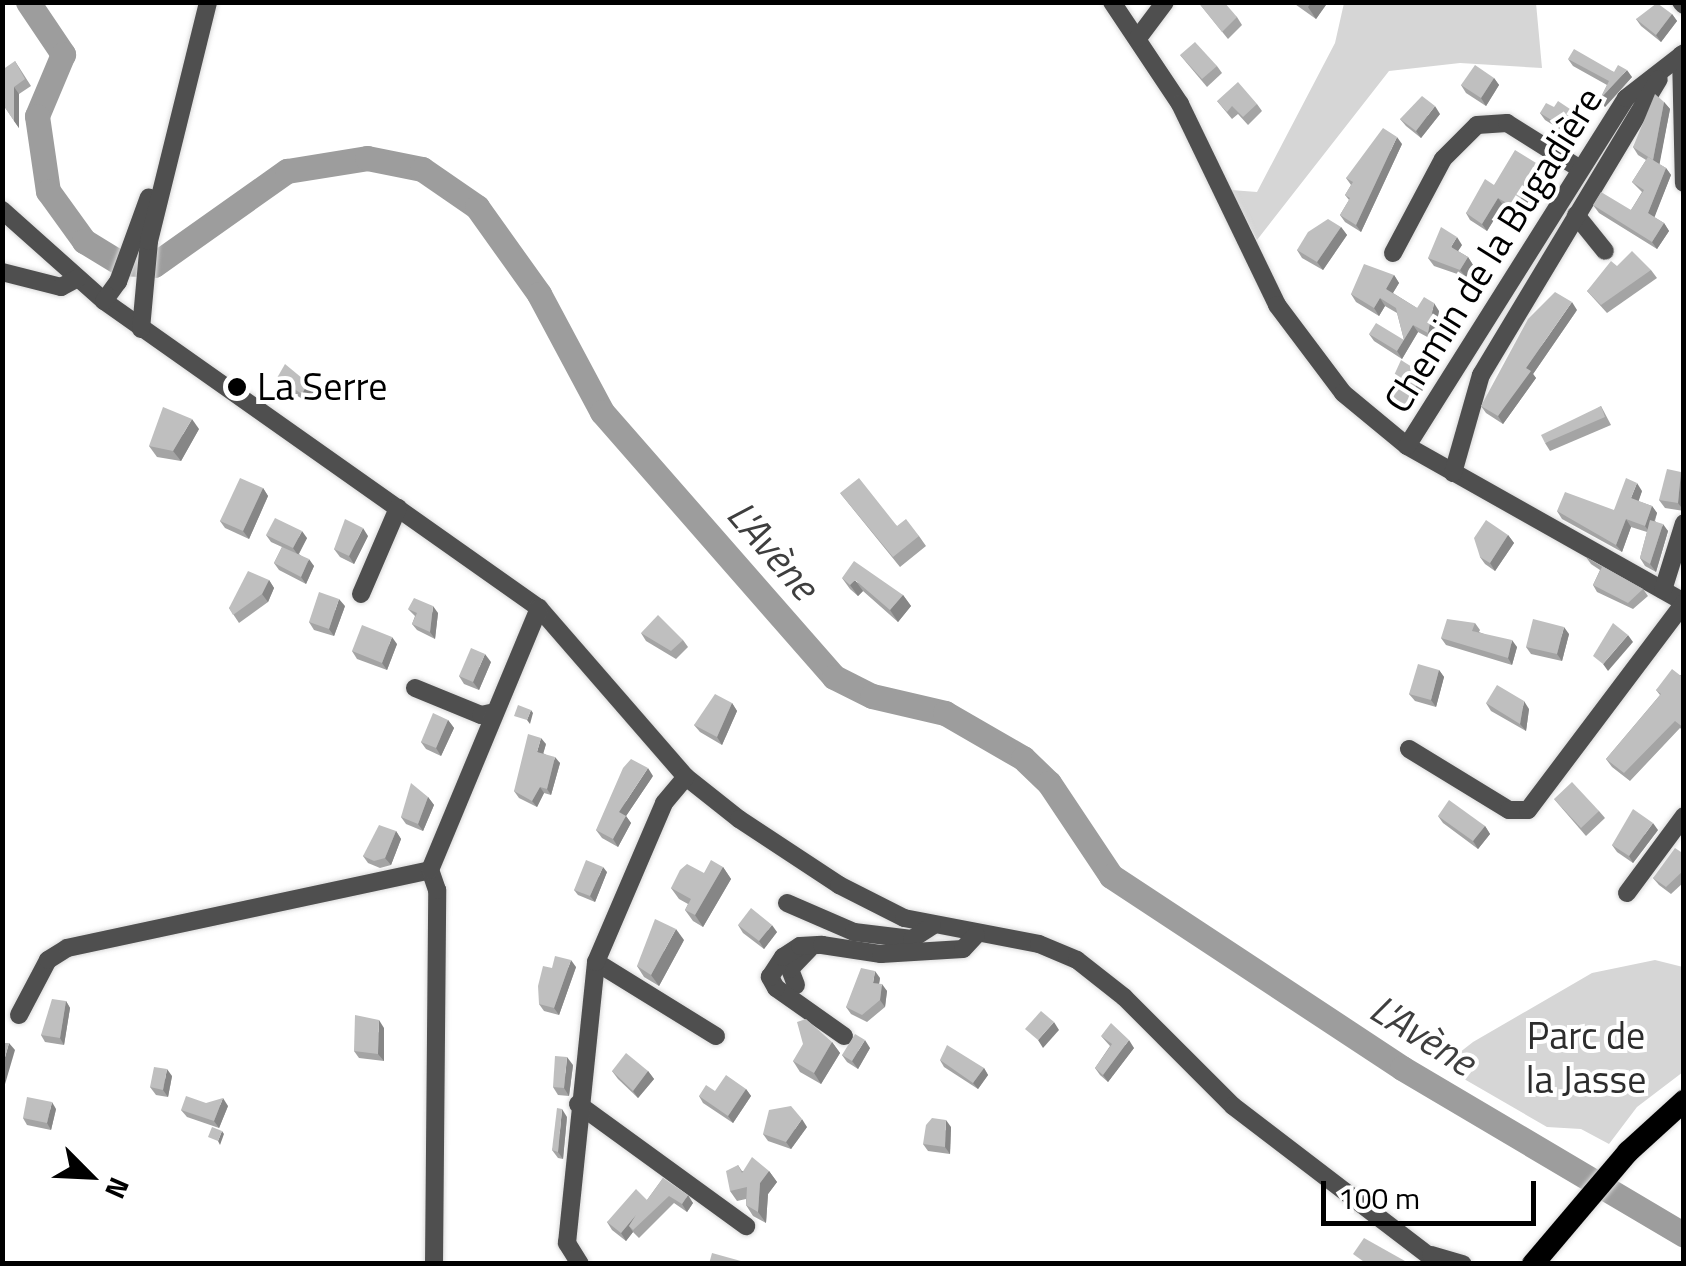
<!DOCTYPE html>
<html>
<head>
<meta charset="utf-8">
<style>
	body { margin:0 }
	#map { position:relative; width:1686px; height:1266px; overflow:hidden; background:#fff; font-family:"Titillium Web",sans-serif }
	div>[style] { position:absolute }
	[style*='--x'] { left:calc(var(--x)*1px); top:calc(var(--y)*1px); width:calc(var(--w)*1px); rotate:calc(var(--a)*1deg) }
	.green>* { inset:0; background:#d6d6d6 }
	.river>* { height:25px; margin:-12.5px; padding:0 12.5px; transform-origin:12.5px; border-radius:12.5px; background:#9d9d9d }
	.roads { filter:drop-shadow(0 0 2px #dbdbdb) drop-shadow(0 0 2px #dbdbdb) }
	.minor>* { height:18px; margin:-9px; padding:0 9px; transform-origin:9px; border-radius:9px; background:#4f4f4f }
	.major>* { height:22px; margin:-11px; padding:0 11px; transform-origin:11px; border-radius:11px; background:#000 }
	.wall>* { inset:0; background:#a4a4a4 }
	.shaded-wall>* { inset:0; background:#868686 }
	.building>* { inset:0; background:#bfbfbf }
	.dots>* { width:28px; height:28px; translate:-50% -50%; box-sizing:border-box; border:5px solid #fff; border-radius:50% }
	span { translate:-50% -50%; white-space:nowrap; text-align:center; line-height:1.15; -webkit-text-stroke:8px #fff; paint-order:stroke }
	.street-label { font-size:38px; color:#000 }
	.poi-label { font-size:38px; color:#000 }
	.left { translate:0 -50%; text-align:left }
	.park-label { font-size:38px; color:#2d2d2d }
	.water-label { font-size:40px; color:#3e3e3e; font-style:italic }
	.frame { position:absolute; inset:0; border:5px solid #000; pointer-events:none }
	.north { position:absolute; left:40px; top:1126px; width:100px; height:100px; -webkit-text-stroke:8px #fff; paint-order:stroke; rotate:114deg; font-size:28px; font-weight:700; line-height:40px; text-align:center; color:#000 }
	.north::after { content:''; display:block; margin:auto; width:35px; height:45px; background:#000; clip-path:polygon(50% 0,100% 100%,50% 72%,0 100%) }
	.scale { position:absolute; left:1321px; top:1181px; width:215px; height:45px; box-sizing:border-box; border:5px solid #000; border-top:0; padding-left:12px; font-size:30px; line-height:35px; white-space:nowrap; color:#000; -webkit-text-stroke:8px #fff; paint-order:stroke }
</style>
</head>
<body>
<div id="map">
	<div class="green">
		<div style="clip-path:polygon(1344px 3px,1536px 3px,1542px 68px,1460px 63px,1389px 71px,1257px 240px,1231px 190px,1257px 192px,1335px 43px)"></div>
		<div style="clip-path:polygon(1655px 960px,1683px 967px,1683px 1072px,1637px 1107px,1609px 1144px,1581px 1129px,1547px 1127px,1452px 1072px,1450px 1060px,1473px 1042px,1592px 973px)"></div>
	</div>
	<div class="river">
		<div style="--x:28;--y:2;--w:63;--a:56.1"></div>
		<div style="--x:63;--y:54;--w:67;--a:112.8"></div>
		<div style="--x:37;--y:116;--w:76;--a:81.7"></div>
		<div style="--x:48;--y:191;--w:62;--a:54.2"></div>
		<div style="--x:84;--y:241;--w:42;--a:31.4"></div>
		<div style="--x:120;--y:263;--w:34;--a:3"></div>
		<div style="--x:154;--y:265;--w:163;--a:-35.3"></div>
		<div style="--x:287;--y:171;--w:81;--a:-9.2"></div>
		<div style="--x:367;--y:158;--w:56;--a:11.3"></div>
		<div style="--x:422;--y:169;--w:67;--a:34.6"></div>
		<div style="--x:477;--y:207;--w:107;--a:54.5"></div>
		<div style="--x:539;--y:294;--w:134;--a:61.9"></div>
		<div style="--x:602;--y:412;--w:352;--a:48.8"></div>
		<div style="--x:834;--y:677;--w:42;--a:26.6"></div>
		<div style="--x:872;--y:696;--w:75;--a:13.1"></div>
		<div style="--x:945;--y:713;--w:90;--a:30"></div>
		<div style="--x:1023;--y:758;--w:36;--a:44"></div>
		<div style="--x:1049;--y:783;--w:112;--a:56.3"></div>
		<div style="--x:1111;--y:876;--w:349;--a:33.4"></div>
		<div style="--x:1402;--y:1068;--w:328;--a:30.6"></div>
	</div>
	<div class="roads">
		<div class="minor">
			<div style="--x:1112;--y:2;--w:123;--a:56.3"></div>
			<div style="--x:1180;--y:104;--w:223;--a:64.2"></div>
			<div style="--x:1277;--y:305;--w:110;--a:53.1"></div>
			<div style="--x:1343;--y:393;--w:83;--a:39.6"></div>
			<div style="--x:1407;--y:446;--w:318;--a:29.4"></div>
			<div style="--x:1681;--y:2;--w:4;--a:45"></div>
			<div style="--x:1138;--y:38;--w:45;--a:-53.1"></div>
			<div style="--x:1681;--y:55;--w:128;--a:88.7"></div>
			<div style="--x:2;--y:210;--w:137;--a:41.7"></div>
			<div style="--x:104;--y:301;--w:532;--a:35.21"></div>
			<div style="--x:539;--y:608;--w:224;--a:49"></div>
			<div style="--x:686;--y:777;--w:68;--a:38.4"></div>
			<div style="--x:739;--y:819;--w:120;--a:33.4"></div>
			<div style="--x:839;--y:885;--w:73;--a:26.9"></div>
			<div style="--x:904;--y:918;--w:137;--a:10.9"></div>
			<div style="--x:1039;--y:944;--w:41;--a:22.8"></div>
			<div style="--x:1077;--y:960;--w:60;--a:38.2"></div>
			<div style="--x:1124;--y:997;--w:154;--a:45"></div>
			<div style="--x:1233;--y:1106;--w:260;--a:37.4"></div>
			<div style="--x:1576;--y:215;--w:46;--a:51.1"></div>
			<div style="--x:1393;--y:253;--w:106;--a:-62"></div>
			<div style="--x:1443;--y:159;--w:48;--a:-45"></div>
			<div style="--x:1477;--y:125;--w:30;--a:-4"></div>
			<div style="--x:1507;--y:123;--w:83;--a:32.2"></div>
			<div style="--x:2;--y:272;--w:61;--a:14.3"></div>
			<div style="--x:61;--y:287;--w:19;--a:-28"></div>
			<div style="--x:104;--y:301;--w:24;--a:-54"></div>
			<div style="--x:118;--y:282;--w:90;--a:-70"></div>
			<div style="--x:141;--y:329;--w:88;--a:-84.8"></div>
			<div style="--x:149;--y:241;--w:246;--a:-76.1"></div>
			<div style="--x:1407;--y:446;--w:411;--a:-57.8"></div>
			<div style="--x:1626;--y:98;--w:73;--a:-37.8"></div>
			<div style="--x:1453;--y:473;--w:102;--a:-74.1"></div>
			<div style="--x:1481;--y:375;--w:345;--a:-59"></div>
			<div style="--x:1663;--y:590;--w:70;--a:-72.6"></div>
			<div style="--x:361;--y:594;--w:94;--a:-66.7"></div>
			<div style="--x:415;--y:688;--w:71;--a:22.2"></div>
			<div style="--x:481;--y:715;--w:14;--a:-12"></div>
			<div style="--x:1409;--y:749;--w:117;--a:31.4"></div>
			<div style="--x:1509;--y:810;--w:19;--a:0"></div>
			<div style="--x:1528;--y:810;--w:259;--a:-53"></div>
			<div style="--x:1627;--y:893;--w:96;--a:-53.5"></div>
			<div style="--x:787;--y:903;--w:73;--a:23.4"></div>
			<div style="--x:854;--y:932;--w:58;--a:6.9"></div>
			<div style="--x:912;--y:939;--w:24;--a:-33"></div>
			<div style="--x:596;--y:962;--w:141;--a:31.7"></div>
			<div style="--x:796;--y:985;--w:17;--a:-111"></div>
			<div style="--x:790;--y:969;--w:28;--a:-46"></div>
			<div style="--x:19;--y:1015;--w:62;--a:-62.2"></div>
			<div style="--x:48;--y:960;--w:22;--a:-32"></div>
			<div style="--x:67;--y:948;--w:371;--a:-12.1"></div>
			<div style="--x:844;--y:1036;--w:83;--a:-144.8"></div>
			<div style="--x:776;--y:988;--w:13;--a:-119"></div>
			<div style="--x:770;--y:977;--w:24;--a:-57"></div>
			<div style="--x:783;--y:957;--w:20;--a:-33"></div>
			<div style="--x:800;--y:946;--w:22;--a:-3"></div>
			<div style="--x:822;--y:945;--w:60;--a:8.7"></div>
			<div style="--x:881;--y:954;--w:82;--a:-3.5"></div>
			<div style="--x:963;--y:949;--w:19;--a:-47"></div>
			<div style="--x:578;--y:1104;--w:208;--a:36"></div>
			<div style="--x:1431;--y:1255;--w:33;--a:16"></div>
			<div style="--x:434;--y:1264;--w:374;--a:-89.5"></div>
			<div style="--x:437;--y:890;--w:21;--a:-109"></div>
			<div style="--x:430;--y:870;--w:284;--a:-67.4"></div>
			<div style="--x:580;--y:1264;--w:25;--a:-122"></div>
			<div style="--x:567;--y:1243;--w:282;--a:-84.1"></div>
			<div style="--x:596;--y:962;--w:173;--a:-66.8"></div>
			<div style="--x:664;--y:803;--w:34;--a:-50"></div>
		</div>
		<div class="major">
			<div style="--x:1533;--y:1264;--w:147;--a:-49.7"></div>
			<div style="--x:1628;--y:1152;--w:76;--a:-42.3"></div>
		</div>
	</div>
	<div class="wall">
		<div style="clip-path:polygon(1198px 2px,1237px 17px,1242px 25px,1228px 39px)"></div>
		<div style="clip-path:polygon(1292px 2px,1328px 2px,1316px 19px)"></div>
		<div style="clip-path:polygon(1672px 14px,1677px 21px,1661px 42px,1641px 26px,1636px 19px)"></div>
		<div style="clip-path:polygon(1180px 55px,1217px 66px,1222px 73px,1207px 87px)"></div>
		<div style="clip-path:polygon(1568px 59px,1614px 72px,1632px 77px,1605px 107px,1600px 99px,1607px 85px,1573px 66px)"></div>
		<div style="clip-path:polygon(15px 61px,31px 86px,19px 94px,19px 128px,2px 103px)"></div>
		<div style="clip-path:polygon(1494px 78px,1499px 85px,1486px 106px,1466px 93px,1461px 85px)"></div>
		<div style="clip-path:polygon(1217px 101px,1257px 104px,1262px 111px,1248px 125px,1238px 114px,1232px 119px)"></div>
		<div style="clip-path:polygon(1664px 102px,1670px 109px,1659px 164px,1666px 168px,1671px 175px,1654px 217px,1664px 223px,1669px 231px,1657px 249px,1599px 213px,1593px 205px,1631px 210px,1642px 192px,1632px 182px,1646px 160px,1638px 155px,1633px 147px)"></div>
		<div style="clip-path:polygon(1554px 107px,1579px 115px,1585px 122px,1574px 138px,1545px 120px,1540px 113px)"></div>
		<div style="clip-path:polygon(1440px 114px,1421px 138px,1406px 126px,1400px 119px)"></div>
		<div style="clip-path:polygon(1402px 144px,1361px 232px,1345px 222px,1340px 215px,1349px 200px,1345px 195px,1351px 185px,1346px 178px)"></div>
		<div style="clip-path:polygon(1541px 166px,1546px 173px,1520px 215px,1503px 205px,1487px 231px,1470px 220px,1466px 213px,1494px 185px)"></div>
		<div style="clip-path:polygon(1341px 227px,1347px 235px,1323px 270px,1302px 258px,1297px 250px)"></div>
		<div style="clip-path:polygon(1462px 245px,1458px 251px,1468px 257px,1473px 265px,1466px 277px,1434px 266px,1428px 258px)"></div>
		<div style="clip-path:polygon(1617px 266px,1651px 270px,1657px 278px,1607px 313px,1587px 291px)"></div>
		<div style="clip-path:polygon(1394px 275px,1399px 283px,1393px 293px,1417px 308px,1439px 311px,1433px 340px,1418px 332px,1402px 359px,1374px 341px,1369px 334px,1404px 340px,1397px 313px,1385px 306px,1379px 316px,1356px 302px,1351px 294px)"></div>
		<div style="clip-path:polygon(1577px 310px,1533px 374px,1536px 378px,1503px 424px,1486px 413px,1481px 406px)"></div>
		<div style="clip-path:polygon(1423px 374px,1428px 381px,1409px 413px,1391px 400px,1386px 393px)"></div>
		<div style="clip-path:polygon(277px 378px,308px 383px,314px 391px,307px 402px,282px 386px)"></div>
		<div style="clip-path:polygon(1601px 406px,1611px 425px,1550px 451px,1545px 443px)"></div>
		<div style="clip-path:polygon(199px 429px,181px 461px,157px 457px,149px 446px)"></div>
		<div style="clip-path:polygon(1681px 472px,1684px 476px,1684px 511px,1665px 508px,1659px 500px)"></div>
		<div style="clip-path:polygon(263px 488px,268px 496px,249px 539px,225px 528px,220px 521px)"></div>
		<div style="clip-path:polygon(1642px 491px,1638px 501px,1652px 506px,1657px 513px,1655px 521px,1668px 531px,1656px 572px,1645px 566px,1640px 558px,1647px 532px,1631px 527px,1622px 552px,1562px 519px,1557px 511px,1614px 510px)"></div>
		<div style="clip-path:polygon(840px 493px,897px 526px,919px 536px,926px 546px,900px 567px)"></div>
		<div style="clip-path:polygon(266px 535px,307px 538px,299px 554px,314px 566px,306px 584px,279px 570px,274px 563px,282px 547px,271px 542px)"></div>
		<div style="clip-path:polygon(1508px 535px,1514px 543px,1495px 571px,1485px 564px,1480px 557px)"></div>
		<div style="clip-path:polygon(368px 536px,354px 564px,340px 557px,334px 549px)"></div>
		<div style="clip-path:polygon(1586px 557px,1643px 589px,1648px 596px,1633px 609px,1597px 592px,1593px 585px,1600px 570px,1591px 564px)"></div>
		<div style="clip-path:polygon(842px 578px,903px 595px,911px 606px,898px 622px,863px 591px,858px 596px,850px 589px)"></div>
		<div style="clip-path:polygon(269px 580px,274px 588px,268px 602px,239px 623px,229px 608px)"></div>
		<div style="clip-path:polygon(345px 606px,334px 636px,314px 630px,309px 622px)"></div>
		<div style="clip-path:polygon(408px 609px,438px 613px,435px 639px,417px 630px,412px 624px,415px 616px)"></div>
		<div style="clip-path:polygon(1475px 623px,1480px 630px,1479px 632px,1517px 647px,1512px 665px,1446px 645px,1441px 638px)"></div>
		<div style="clip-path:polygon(641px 633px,683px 640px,688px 647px,676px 659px,646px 641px)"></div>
		<div style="clip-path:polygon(1569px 634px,1562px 661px,1531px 654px,1526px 647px)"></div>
		<div style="clip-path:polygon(397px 644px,387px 670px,357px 659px,352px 651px)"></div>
		<div style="clip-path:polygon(491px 662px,479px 690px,464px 684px,459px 676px)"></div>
		<div style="clip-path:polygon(1439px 670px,1444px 677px,1436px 707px,1415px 701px,1409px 694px)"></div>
		<div style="clip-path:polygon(1684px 673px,1684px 731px,1680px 728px,1630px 781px,1612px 767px,1606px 759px,1660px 695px,1656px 690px)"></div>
		<div style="clip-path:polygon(732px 703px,737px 711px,722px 745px,700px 732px,694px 725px)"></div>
		<div style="clip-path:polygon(1486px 703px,1529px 709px,1526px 731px,1491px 711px)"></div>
		<div style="clip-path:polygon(448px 720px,454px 728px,441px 756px,426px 749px,421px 742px)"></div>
		<div style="clip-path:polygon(546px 744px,543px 753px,560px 763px,551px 795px,544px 793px,537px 807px,519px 798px,514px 791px)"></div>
		<div style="clip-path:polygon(653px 776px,626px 816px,631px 823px,618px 847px,602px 838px,596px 830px)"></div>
		<div style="clip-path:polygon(428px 797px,434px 805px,423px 831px,406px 824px,401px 817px)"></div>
		<div style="clip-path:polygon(1554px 799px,1599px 811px,1605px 818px,1586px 836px)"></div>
		<div style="clip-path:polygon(1438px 816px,1485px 826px,1490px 834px,1478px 849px,1443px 823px)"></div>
		<div style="clip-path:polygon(1658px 830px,1633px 863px,1617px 852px,1612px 845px)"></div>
		<div style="clip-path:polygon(396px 831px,401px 839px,391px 865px,380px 868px,368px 863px,363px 856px)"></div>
		<div style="clip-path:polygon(1684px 854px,1684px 882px,1671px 894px,1659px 885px,1653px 878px)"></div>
		<div style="clip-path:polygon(723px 867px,731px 879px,703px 927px,693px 921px,685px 910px,688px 904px,679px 899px,671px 888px,704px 873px)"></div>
		<div style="clip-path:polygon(607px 872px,595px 902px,578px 895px,574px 890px)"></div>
		<div style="clip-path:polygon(738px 925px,777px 932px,764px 949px,743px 933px)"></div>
		<div style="clip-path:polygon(684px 940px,659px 986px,644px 977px,637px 966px)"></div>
		<div style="clip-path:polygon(576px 967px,559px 1015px,544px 1011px,539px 1004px,552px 968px)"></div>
		<div style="clip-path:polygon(880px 978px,879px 984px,887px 991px,885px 1007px,867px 1022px,851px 1014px,846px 1007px)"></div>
		<div style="clip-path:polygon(66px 1001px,70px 1008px,64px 1045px,45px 1042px,41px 1035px)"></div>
		<div style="clip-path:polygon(384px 1028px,384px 1061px,359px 1058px,354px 1051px)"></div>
		<div style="clip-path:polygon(1101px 1036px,1134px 1048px,1108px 1082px,1100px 1075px,1095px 1068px,1110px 1046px)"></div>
		<div style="clip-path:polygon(832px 1042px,840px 1053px,821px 1084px,800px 1072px,793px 1061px)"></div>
		<div style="clip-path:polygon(870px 1048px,858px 1069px,847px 1062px,842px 1055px)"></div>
		<div style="clip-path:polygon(940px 1060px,984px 1068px,988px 1075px,978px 1089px,944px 1067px)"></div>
		<div style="clip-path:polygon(573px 1065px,569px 1096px,558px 1095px,553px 1087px)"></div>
		<div style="clip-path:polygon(612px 1071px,648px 1071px,654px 1079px,638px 1098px,618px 1079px)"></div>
		<div style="clip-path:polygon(172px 1076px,168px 1097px,156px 1095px,150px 1087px)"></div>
		<div style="clip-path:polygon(746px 1089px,751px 1096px,733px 1123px,703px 1103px,699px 1096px,715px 1091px)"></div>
		<div style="clip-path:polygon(206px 1103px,228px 1106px,219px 1128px,187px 1117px,181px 1110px)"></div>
		<div style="clip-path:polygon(56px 1109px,51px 1130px,27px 1125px,23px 1118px)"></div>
		<div style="clip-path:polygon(567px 1117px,563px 1159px,558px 1158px,552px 1150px)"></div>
		<div style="clip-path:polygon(807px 1127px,791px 1149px,768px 1141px,763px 1134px)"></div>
		<div style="clip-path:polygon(951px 1127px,950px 1154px,928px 1151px,923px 1144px)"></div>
		<div style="clip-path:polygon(738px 1165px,742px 1171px,769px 1171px,777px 1182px,768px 1194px,766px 1223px,753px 1216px,746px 1205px,746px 1199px,737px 1201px,730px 1191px)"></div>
		<div style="clip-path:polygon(663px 1178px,693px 1203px,687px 1212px,674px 1203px,639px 1238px,633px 1232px,626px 1241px,612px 1230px,607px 1222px,647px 1200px)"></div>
	</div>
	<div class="shaded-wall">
		<div style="clip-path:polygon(1312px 2px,1328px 2px,1316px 19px,1308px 7px)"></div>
		<div style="clip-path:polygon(1672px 14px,1677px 21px,1661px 42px,1656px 35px)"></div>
		<div style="clip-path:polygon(1627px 70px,1632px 77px,1605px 107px,1600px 99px)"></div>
		<div style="clip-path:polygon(1494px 78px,1499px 85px,1486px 106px,1481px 98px)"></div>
		<div style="clip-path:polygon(14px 87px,19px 94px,19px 128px,14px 121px)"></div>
		<div style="clip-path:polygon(1664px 102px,1670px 109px,1659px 167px,1653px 160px)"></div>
		<div style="clip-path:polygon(1435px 106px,1440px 114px,1421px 138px,1416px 131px)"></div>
		<div style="clip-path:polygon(1579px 115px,1585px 122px,1574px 138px,1569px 131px)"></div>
		<div style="clip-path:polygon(1397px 137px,1402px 144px,1361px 232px,1356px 225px)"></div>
		<div style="clip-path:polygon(1541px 166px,1546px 173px,1520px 215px,1515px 208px)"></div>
		<div style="clip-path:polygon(1666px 168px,1671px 175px,1653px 221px,1648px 213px)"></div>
		<div style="clip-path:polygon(1498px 198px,1503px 205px,1487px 231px,1482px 224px)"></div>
		<div style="clip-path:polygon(1664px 223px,1669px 231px,1657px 249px,1652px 242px)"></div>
		<div style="clip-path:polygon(1341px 227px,1347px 235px,1323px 270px,1317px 262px)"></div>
		<div style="clip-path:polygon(1457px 237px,1462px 245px,1456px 254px,1451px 247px)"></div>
		<div style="clip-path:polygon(1468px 257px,1473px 265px,1466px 277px,1460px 270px)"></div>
		<div style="clip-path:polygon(1394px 275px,1399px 283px,1391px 296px,1386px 289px)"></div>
		<div style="clip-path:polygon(1380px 298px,1385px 306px,1379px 316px,1374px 308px)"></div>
		<div style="clip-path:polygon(1572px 302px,1577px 310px,1533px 374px,1536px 378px,1503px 424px,1498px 416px,1526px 368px)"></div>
		<div style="clip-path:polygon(1434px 303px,1439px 311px,1433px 340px,1428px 333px)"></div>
		<div style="clip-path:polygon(1413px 325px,1418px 332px,1402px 359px,1397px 351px)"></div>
		<div style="clip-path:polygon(1423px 374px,1428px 381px,1409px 413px,1404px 406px)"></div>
		<div style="clip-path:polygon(308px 383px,314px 391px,307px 402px,302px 394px)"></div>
		<div style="clip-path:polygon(192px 419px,199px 429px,181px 461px,173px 451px)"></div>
		<div style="clip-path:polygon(1681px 472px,1684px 476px,1684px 511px,1678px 503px)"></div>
		<div style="clip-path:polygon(1637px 483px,1642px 491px,1637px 506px,1631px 498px)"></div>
		<div style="clip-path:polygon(263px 488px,268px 496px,249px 539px,243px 531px)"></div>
		<div style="clip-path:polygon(1652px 506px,1657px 513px,1650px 533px,1645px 526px)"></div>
		<div style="clip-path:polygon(1626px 519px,1631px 527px,1622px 552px,1616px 545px)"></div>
		<div style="clip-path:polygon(1663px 524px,1668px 531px,1656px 572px,1650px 564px)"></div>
		<div style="clip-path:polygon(363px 528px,368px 536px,354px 564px,349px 556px)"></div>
		<div style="clip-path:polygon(302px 531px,307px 538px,298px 555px,293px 548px)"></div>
		<div style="clip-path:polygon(1508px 535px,1514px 543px,1495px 571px,1490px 563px)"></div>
		<div style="clip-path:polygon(309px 559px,314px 566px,306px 584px,301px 577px)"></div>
		<div style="clip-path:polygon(269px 580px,274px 588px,268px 602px,262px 594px)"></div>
		<div style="clip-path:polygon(855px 580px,863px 591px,858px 596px,850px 585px)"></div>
		<div style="clip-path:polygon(903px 595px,911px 606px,898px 622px,890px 610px)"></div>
		<div style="clip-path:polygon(339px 599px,345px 606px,334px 636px,329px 629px)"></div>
		<div style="clip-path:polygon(433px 606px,438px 613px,435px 639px,430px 632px)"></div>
		<div style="clip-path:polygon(1564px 627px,1569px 634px,1562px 661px,1557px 654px)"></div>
		<div style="clip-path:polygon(1628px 635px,1633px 642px,1608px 671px,1603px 664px)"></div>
		<div style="clip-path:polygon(392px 637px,397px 644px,387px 670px,382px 663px)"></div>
		<div style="clip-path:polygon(1512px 640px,1517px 647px,1512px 665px,1508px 658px)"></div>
		<div style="clip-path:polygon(485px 654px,491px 662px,479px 690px,473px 682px)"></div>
		<div style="clip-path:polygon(1439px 670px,1444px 677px,1436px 707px,1431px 700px)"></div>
		<div style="clip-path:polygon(1524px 701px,1529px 709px,1526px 731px,1520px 724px)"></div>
		<div style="clip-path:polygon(732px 703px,737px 711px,722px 745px,717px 737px)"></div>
		<div style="clip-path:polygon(531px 710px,533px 713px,530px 724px,527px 720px)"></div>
		<div style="clip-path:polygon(448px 720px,454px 728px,441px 756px,436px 748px)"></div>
		<div style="clip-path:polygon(541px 738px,546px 744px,542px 758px,537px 752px)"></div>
		<div style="clip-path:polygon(555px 757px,560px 763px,551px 795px,547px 789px)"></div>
		<div style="clip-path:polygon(648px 768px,653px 776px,626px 816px,631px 823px,618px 847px,613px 839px,619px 812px)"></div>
		<div style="clip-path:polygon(540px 787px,544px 793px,537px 807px,532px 801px)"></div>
		<div style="clip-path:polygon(428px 797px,434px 805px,423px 831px,418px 824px)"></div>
		<div style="clip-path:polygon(1653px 823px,1658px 830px,1633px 863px,1629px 856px)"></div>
		<div style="clip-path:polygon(1485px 826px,1490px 834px,1478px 849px,1473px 841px)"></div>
		<div style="clip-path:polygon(396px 831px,401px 839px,391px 865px,385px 858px)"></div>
		<div style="clip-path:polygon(603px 867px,607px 872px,595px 902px,590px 896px)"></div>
		<div style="clip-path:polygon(723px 867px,731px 879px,703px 927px,695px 915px)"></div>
		<div style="clip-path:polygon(772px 925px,777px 932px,764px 949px,759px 941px)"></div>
		<div style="clip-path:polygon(676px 929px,684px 940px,659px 986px,651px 975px)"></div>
		<div style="clip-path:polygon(571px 960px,576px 967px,559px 1015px,554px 1008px)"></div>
		<div style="clip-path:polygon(875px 971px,880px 978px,878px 990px,873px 983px)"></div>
		<div style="clip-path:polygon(882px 984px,887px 991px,885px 1007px,880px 1000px)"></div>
		<div style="clip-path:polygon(66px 1001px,70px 1008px,64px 1045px,60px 1038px)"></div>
		<div style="clip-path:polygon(379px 1020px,384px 1028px,384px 1061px,378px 1054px)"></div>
		<div style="clip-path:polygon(1054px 1022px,1059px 1030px,1043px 1048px,1038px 1040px)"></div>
		<div style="clip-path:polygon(865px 1040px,870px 1048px,858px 1069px,852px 1061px)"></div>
		<div style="clip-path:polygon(1129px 1040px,1134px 1048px,1108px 1082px,1103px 1075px)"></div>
		<div style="clip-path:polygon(832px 1042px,840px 1053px,821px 1084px,814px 1073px)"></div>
		<div style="clip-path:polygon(9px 1043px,15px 1050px,3px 1091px,2px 1068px)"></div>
		<div style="clip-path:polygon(567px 1057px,573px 1065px,569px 1096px,564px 1088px)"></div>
		<div style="clip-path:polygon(984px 1068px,988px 1075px,978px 1089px,973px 1083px)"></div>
		<div style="clip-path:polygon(167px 1069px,172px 1076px,168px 1097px,163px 1090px)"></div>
		<div style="clip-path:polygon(648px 1071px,654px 1079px,638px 1098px,633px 1091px)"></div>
		<div style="clip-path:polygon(746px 1089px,751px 1096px,733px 1123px,728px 1116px)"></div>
		<div style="clip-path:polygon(223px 1098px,228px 1106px,219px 1128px,214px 1121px)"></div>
		<div style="clip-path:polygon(52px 1102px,56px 1109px,51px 1130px,47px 1123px)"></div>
		<div style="clip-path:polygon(562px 1109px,567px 1117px,563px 1159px,558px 1152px)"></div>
		<div style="clip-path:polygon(802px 1119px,807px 1127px,791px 1149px,786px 1142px)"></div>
		<div style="clip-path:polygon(946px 1120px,951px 1127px,950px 1154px,945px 1147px)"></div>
		<div style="clip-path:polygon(222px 1131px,224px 1134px,220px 1145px,218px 1141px)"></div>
		<div style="clip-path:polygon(769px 1171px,777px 1182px,768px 1194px,766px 1223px,758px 1212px,760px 1183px)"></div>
		<div style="clip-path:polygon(688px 1195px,693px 1203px,687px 1212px,682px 1204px)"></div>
		<div style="clip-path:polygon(636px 1215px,629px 1226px,633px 1232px,626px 1241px,621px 1233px)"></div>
	</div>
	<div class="building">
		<div style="clip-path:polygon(1198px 2px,1224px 2px,1237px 17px,1222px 32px)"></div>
		<div style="clip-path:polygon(1657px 3px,1672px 14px,1656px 35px,1636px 19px)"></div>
		<div style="clip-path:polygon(1195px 42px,1217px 66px,1202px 79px,1180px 55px)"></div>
		<div style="clip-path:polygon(1574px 49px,1614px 72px,1618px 65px,1627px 70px,1600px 99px,1609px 81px,1568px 59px)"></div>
		<div style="clip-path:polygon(15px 61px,25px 79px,14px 87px,14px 121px,2px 103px,2px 70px)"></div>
		<div style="clip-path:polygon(1475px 65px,1494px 78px,1481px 98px,1461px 85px)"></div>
		<div style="clip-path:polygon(1238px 82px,1257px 104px,1243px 117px,1232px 106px,1227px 112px,1217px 101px)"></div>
		<div style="clip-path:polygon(1655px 94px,1664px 102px,1653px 160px,1633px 147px)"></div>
		<div style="clip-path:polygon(1422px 96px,1435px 106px,1416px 131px,1400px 119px)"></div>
		<div style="clip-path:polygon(1558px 101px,1579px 115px,1569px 131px,1540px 113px,1546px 103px,1554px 107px)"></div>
		<div style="clip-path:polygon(1383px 128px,1397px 137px,1356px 225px,1340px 215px,1350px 198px,1345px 195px,1353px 182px,1346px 178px)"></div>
		<div style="clip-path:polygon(1515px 150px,1541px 166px,1515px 208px,1498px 198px,1482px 224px,1466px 213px,1485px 179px,1494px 185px)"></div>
		<div style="clip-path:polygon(1648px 157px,1666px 168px,1648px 213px,1664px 223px,1652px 242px,1593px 205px,1601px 192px,1631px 210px,1644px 190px,1632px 182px)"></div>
		<div style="clip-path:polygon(1328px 219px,1341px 227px,1317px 262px,1297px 250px,1308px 232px)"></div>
		<div style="clip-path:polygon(1441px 227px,1457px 237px,1451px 247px,1468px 257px,1460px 270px,1428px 258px)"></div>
		<div style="clip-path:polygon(1632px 251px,1651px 270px,1601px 305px,1587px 291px,1611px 261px,1617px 266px)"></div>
		<div style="clip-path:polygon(1364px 264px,1394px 275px,1386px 289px,1417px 308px,1424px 297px,1434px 303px,1428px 333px,1413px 325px,1397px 351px,1369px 334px,1376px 323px,1404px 340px,1396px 308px,1380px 298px,1374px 308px,1351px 294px)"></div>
		<div style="clip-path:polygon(1555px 292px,1572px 302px,1526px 368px,1531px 371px,1498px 416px,1481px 406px,1528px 319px)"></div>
		<div style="clip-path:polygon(1401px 360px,1423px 374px,1404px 406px,1386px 393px)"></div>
		<div style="clip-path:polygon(285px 364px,308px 383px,302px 394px,277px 378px)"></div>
		<div style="clip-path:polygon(1601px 406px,1605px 417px,1545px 443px,1541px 435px)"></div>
		<div style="clip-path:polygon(163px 407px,192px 419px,173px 451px,149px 446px)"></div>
		<div style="clip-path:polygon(1667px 469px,1681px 472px,1678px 503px,1659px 500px)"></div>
		<div style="clip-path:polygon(240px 478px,263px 488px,243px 531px,220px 521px)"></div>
		<div style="clip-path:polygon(859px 478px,897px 526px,906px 519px,919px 536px,893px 557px,840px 493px)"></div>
		<div style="clip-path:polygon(1626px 478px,1637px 483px,1631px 498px,1652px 506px,1645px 526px,1626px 519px,1616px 545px,1557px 511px,1565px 492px,1614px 510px)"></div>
		<div style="clip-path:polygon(275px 518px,302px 531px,293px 548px,266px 535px)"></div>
		<div style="clip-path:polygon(345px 519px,363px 528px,349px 556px,334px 549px)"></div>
		<div style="clip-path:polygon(1486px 520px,1508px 535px,1490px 563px,1480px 557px,1474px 538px)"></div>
		<div style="clip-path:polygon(1650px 520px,1663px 524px,1650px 564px,1640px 558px)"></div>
		<div style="clip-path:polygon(282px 547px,309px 559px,301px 577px,274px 563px)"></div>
		<div style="clip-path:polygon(1586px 557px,1643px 589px,1628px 603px,1593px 585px,1602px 567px)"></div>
		<div style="clip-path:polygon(854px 561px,903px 595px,890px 610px,855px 580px,850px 585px,842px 578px)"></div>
		<div style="clip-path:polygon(248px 571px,269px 580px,262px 594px,233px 615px,229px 608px)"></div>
		<div style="clip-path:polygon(319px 592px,339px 599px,329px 629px,309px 622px)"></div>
		<div style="clip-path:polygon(414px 598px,433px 606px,430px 632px,412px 624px,417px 613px,408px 609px)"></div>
		<div style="clip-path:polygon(658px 615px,683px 640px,671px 651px,641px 633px)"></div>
		<div style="clip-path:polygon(1447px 619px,1475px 623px,1472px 631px,1512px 640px,1508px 658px,1441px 638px)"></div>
		<div style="clip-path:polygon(1533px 619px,1564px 627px,1557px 654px,1526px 647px)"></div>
		<div style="clip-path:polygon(1613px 623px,1628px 635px,1603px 664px,1593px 656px)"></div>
		<div style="clip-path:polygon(362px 625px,392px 637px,382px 663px,352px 651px)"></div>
		<div style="clip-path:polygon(471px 648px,485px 654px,473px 682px,459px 676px)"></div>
		<div style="clip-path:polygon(1418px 664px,1439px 670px,1431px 700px,1409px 694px)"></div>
		<div style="clip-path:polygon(1672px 669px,1681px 676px,1684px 673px,1684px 728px,1675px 721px,1624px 773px,1606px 759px,1661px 694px,1656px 690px)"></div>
		<div style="clip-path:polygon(1497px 685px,1524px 701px,1520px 724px,1486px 703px)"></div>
		<div style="clip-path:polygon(715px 694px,732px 703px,717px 737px,694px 725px)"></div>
		<div style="clip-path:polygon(518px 705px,531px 710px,527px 720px,514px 716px)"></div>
		<div style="clip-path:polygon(433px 713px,448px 720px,436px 748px,421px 742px)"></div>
		<div style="clip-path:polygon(528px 734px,541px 738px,537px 752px,555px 757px,547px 789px,540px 787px,532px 801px,514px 791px)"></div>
		<div style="clip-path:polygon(631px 759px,648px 768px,619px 812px,626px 816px,613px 839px,596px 830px,623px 768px)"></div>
		<div style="clip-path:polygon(1572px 782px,1599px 811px,1581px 828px,1554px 799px)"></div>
		<div style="clip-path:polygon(411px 783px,428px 797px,418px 824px,401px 817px)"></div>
		<div style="clip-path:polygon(1449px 800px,1485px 826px,1473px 841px,1438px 816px)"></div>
		<div style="clip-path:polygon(1633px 809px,1653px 823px,1629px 856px,1612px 845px)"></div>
		<div style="clip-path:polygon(379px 825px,396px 831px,385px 858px,374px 861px,363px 856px)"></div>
		<div style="clip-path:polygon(1675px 848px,1684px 854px,1684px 870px,1666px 887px,1653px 878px)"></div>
		<div style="clip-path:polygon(586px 860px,603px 867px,590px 896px,574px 890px)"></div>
		<div style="clip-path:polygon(711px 860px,723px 867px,695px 915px,685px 910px,691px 899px,671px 888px,680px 870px,687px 864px,704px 873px)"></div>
		<div style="clip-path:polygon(751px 908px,772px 925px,759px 941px,738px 925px)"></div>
		<div style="clip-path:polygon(655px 919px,676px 929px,651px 975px,637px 966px)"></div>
		<div style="clip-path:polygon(555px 956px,571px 960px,554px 1008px,539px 1004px,538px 986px,543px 966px,552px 968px)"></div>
		<div style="clip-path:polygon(861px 968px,875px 971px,873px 983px,882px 984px,880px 1000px,862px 1015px,846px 1007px)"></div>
		<div style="clip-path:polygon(52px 999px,66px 1001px,60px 1038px,41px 1035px)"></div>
		<div style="clip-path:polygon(1041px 1011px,1054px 1022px,1038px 1040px,1025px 1029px)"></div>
		<div style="clip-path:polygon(355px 1015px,379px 1020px,378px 1054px,354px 1051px)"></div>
		<div style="clip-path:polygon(806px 1019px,832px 1042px,814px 1073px,793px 1061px,803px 1044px,797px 1022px)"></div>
		<div style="clip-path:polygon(1111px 1023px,1129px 1040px,1103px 1075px,1095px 1068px,1112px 1044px,1101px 1036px)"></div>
		<div style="clip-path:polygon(855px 1034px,865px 1040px,852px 1061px,842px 1055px)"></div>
		<div style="clip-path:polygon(2px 1043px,9px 1043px,2px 1068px)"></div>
		<div style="clip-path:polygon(947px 1045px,984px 1068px,973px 1083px,940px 1060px)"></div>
		<div style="clip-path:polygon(626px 1053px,648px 1071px,633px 1091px,612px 1071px)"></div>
		<div style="clip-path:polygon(555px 1056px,567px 1057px,564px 1088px,553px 1087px)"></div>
		<div style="clip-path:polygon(154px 1067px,167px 1069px,163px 1090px,150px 1087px)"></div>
		<div style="clip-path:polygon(726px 1075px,746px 1089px,728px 1116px,699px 1096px,706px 1085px,715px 1091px)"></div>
		<div style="clip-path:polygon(186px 1096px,206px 1103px,223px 1098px,214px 1121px,181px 1110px)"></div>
		<div style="clip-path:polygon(27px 1097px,52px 1102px,47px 1123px,23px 1118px)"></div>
		<div style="clip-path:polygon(791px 1106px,802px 1119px,786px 1142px,763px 1134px,769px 1110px)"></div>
		<div style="clip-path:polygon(557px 1108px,562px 1109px,558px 1152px,552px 1150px)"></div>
		<div style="clip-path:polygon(932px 1118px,946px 1120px,945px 1147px,923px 1144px,926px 1125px)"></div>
		<div style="clip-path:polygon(212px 1127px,222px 1131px,218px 1141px,208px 1137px)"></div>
		<div style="clip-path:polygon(752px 1157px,769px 1171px,760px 1183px,758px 1212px,746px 1205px,747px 1187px,730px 1191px,726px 1171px,738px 1165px,742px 1173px)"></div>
		<div style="clip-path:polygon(663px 1178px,688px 1195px,682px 1204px,669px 1196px,633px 1230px,629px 1226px,636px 1215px,621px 1233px,607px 1222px,636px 1189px,647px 1200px)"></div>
		<div style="clip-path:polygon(1364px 1238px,1405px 1261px,1406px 1264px,1367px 1264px,1353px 1254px)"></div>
		<div style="clip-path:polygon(712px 1253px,748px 1263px,748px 1264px,709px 1264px)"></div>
	</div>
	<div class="dots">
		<div style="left:237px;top:387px;background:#000"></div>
	</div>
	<div class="street-label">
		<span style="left:1493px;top:250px;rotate:-58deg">Chemin de la Bugadière</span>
	</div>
	<div class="poi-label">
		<span class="left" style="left:257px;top:387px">La Serre</span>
	</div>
	<div class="park-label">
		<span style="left:1586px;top:1058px">Parc de<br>la Jasse</span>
	</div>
	<div class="water-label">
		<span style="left:773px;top:550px;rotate:49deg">L'Avène</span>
		<span style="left:1423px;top:1035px;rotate:32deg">L'Avène</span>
	</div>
	<div class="frame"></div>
	<div class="north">N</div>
	<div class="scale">100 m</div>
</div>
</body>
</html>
